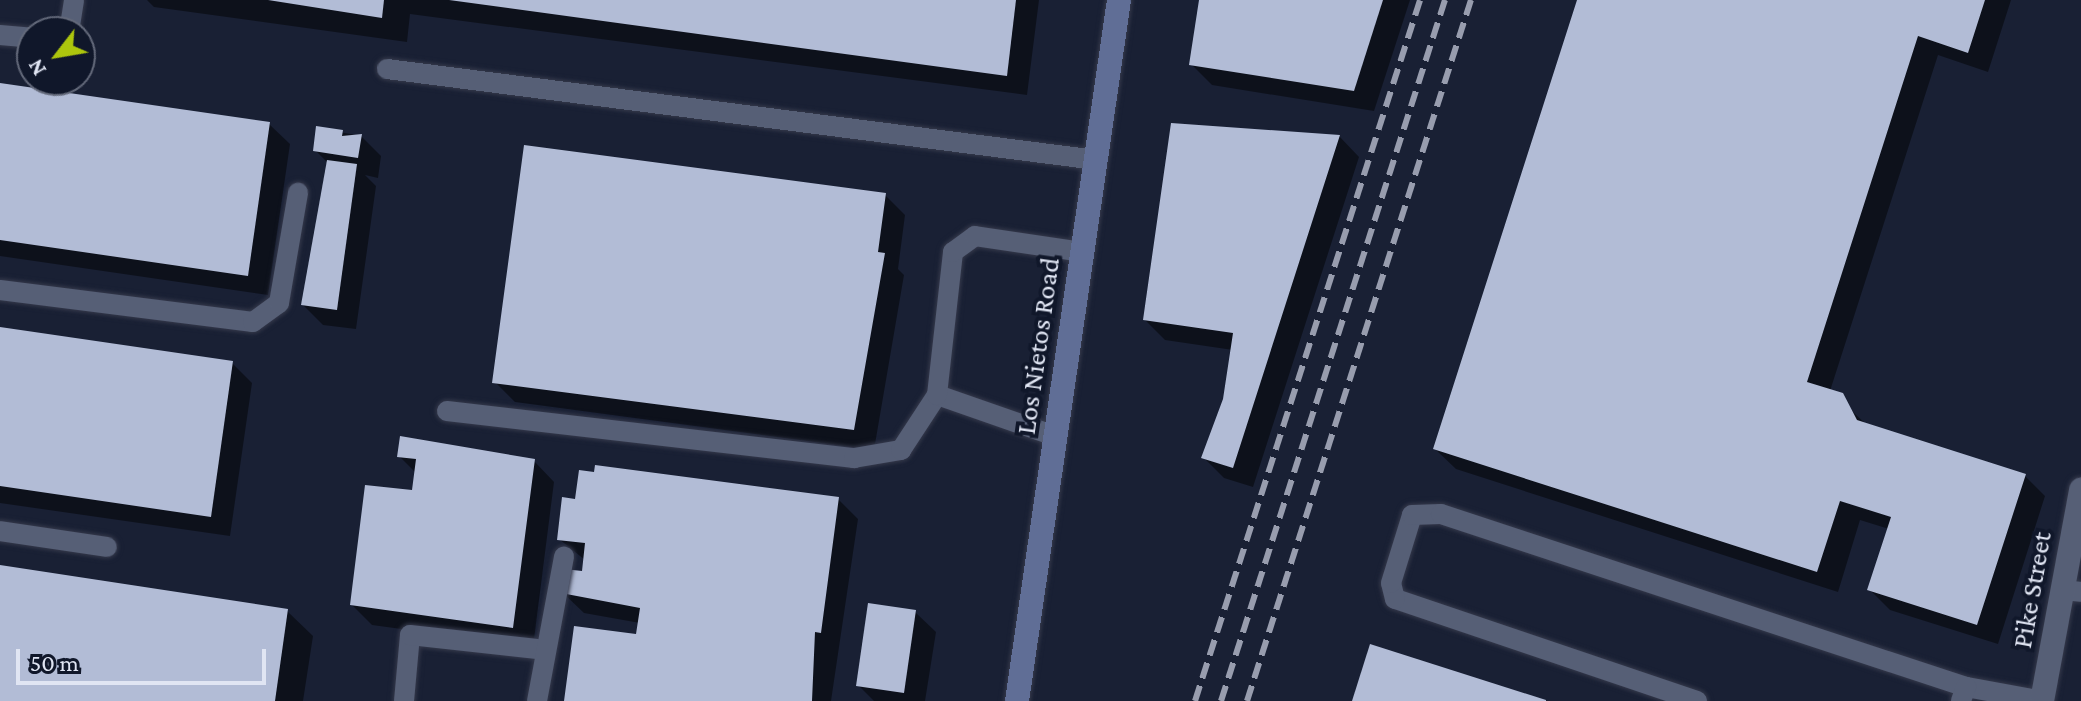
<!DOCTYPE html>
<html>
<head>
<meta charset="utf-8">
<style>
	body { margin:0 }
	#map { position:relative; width:2081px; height:701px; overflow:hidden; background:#192034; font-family:"Crimson Pro",serif }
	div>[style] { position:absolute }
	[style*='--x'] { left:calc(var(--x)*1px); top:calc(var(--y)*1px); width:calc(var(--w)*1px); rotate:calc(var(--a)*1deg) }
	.shadow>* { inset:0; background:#0007 }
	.building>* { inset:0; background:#b2bcd6 }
	.roads { filter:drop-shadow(0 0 2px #35394b) drop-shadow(0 0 2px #35394b) }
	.service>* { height:20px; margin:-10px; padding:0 10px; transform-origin:10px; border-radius:10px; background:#565f76 }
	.minor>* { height:24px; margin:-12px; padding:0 12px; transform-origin:12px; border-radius:12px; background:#565f76 }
	.secondary>* { height:24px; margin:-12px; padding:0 12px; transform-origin:12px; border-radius:12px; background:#606e96 }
	.rail>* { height:6px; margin-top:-3px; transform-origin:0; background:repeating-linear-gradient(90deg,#989dae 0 16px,transparent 0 24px) }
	span { translate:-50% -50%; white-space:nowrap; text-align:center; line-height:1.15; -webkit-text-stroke:8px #10172a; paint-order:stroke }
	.street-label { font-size:28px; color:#e0e5f3 }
	.north { position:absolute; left:16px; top:16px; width:80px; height:80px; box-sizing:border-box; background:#10172a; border:2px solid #63697a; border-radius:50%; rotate:239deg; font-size:22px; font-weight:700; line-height:32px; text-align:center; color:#e0e5f3 }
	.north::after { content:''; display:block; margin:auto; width:28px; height:36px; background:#adc60d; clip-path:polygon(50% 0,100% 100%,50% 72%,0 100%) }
	.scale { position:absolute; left:16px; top:649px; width:250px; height:36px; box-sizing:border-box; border:4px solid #e0e5f3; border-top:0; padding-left:10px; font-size:24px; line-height:28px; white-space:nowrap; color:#e0e5f3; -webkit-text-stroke:6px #10172a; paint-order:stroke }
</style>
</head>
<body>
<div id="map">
	<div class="shadow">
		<div style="clip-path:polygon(147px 0,1039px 0,1027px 95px,410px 14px,407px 42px,154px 7px)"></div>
		<div style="clip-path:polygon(1201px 0,1410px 0,1374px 111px,1212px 85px,1191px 64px)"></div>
		<div style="clip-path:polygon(1579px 0,2011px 0,1988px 72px,1938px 55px,1830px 391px,1867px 425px,2025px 476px,2045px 496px,1998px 644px,1890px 610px,1870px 590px,1889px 529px,1860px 520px,1838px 592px,1456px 469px,1435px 449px)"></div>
		<div style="clip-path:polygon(0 85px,269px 124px,290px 144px,268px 295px,0 256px)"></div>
		<div style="clip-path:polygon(318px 128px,361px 136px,381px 156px,378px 178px,365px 175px,376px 186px,356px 329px,323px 325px,303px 305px,329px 164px,315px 150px)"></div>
		<div style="clip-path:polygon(1339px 136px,1359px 157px,1253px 487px,1224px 478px,1203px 457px,1225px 400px,1233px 350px,1165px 340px,1145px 320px)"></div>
		<div style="clip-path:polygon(885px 195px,905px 215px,898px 269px,904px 275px,874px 450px,515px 402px,495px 382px)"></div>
		<div style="clip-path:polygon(0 329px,232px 363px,252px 383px,230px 536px,0 503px)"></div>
		<div style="clip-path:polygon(399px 456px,534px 461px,554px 482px,533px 647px,372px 625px,352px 605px,414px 493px,416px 473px)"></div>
		<div style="clip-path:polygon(838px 499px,858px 519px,831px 701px,566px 701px,638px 636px,640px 623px,584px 613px,563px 593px,583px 573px,585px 560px,559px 539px)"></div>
		<div style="clip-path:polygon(0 567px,287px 611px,313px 636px,303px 701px,0 701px)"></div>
		<div style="clip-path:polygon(915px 612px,936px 632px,925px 701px,874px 701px,858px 685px)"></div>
	</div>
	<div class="building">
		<div style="clip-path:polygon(268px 0,384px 0,382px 18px)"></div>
		<div style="clip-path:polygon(449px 0,1016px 0,1007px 76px)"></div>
		<div style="clip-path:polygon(1199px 0,1383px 0,1354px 91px,1189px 65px)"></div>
		<div style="clip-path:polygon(1577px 0,1985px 0,1968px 53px,1918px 36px,1807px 382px,1843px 393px,1857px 420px,2026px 474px,1977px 625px,1867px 590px,1891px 517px,1840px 501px,1817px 572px,1433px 449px)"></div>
		<div style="clip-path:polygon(0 83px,270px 122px,248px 276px,0 240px)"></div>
		<div style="clip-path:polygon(1171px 123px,1340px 135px,1233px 468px,1201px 458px,1223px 399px,1233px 333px,1143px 320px)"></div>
		<div style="clip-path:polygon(316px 126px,343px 130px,342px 136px,362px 134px,358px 158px,313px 151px)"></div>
		<div style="clip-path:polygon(524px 145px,886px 193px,878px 252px,885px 253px,854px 430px,492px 383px)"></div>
		<div style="clip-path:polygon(327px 160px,357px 164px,337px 310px,301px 305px)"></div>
		<div style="clip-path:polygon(0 327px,233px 361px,211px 517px,0 486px)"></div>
		<div style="clip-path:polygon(400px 436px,535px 459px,513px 628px,350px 605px,365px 485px,412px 490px,416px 459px,397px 457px)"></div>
		<div style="clip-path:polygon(595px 465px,839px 497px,821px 633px,815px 632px,812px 701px,564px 701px,574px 626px,636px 634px,640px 608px,561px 593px,564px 569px,582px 571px,585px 543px,557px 540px,562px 497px,575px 499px,579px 470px,594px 472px)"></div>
		<div style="clip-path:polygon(0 565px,288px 609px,275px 701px,0 701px)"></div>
		<div style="clip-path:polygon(868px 603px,916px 610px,904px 693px,856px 686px)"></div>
		<div style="clip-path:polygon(1370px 644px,1546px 700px,1546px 701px,1352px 701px)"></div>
	</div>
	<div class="roads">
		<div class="service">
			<div style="--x:69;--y:32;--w:32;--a:-81"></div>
			<div style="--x:0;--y:35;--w:32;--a:5"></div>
			<div style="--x:387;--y:69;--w:715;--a:7.31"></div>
			<div style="--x:0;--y:290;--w:255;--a:7.2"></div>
			<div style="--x:253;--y:322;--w:32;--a:-36"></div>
			<div style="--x:279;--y:303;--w:112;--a:-80.2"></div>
			<div style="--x:447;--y:411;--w:410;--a:6.6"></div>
			<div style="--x:854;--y:458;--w:48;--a:-9.7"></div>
			<div style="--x:901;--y:450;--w:66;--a:-56.8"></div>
			<div style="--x:1055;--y:436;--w:125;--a:-160.8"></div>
			<div style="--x:937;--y:395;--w:144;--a:-83.6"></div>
			<div style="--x:953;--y:252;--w:27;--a:-36"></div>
			<div style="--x:975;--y:236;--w:108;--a:8.5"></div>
			<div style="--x:0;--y:531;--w:108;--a:8.5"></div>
			<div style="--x:2063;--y:590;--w:18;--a:6"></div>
			<div style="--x:1966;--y:687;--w:77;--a:10.4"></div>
			<div style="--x:404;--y:701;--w:66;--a:-84.8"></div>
			<div style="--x:410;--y:635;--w:137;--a:6.3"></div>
			<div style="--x:537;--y:701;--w:147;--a:-79.4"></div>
			<div style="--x:1697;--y:701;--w:319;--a:-161.3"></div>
			<div style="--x:1395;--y:599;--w:16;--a:-104"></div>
			<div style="--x:1391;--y:583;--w:71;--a:-72.8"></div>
			<div style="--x:1412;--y:515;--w:29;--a:-2"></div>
			<div style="--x:1441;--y:514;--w:553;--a:18.24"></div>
			<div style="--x:1966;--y:687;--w:15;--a:110"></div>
		</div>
		<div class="minor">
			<div style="--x:2042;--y:701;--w:215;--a:-79.5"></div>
		</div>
		<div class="secondary">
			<div style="--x:1017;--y:701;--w:708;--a:-81.72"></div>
		</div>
	</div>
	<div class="rail">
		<div style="--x:1195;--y:701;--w:736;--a:-72.2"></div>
		<div style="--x:1221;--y:701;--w:736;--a:-72.28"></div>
		<div style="--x:1247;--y:701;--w:736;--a:-72.28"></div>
	</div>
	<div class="street-label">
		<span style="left:1038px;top:346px;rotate:-82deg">Los Nietos Road</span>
		<span style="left:2032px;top:590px;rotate:-80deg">Pike Street</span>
	</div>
	<div class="north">N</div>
	<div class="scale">50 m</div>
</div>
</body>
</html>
